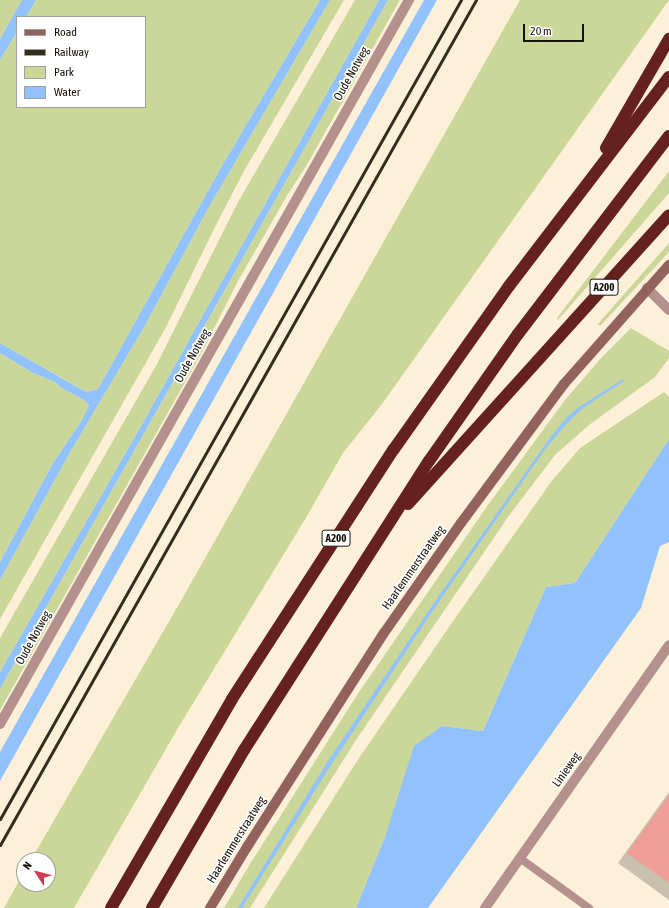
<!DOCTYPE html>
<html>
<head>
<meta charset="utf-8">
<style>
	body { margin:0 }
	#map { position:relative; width:669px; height:908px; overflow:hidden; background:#fcf0d9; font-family:"Asap Condensed",sans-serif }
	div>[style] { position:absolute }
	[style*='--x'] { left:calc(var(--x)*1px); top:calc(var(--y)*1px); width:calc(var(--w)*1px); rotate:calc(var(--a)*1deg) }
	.green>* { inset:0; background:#cbd798 }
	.water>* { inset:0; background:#91c2fc }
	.shadow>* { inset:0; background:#0003 }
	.building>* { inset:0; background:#ef9e97 }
	.service>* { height:8px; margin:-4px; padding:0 4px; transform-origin:4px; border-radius:4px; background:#b4918c }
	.minor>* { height:10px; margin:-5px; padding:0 5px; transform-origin:5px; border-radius:5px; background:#b4918c }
	.secondary>* { height:10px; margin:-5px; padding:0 5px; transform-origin:5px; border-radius:5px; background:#94625c }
	.motorway>* { height:12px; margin:-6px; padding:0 6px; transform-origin:6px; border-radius:6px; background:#65221d }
	.rail>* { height:3px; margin:-1.5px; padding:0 1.5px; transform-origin:1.5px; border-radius:1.5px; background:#332d20 }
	span { translate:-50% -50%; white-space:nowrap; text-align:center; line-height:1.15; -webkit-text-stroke:3.5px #fff; paint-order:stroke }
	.shield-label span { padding:1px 3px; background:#fff; border:1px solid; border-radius:3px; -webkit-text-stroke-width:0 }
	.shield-label { font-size:11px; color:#171207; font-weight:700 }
	.street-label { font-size:12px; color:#171207 }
	.legend { position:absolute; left:16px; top:16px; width:130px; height:92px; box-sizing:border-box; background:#fff; border:1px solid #a2a09c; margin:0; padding:5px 7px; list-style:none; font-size:12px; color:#171207 }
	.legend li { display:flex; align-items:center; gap:8px; height:20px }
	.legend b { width:20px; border:1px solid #a2a09c }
	.north { position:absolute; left:16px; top:852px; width:40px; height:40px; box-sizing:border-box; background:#fff; border:1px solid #a2a09c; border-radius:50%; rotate:306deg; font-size:11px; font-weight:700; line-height:16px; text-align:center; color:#171207 }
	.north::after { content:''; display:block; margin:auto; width:14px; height:18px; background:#ce3e54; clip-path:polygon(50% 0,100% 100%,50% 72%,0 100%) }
	.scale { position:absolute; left:523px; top:24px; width:61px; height:18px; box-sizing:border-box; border:2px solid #171207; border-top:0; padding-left:5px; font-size:12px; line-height:14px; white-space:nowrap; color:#171207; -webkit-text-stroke:3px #fff; paint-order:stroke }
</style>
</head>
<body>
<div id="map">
	<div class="green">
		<div style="clip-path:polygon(0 0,22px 0,0 39px)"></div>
		<div style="clip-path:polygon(36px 0,320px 0,219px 171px,98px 389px,87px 392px,0 343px,0 60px,17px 32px,17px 107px,145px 107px,145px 17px,26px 17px)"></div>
		<div style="clip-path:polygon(330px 0,344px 0,244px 171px,217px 223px,165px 329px,0 619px,0 580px,69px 454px,143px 329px,209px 207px)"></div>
		<div style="clip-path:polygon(355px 0,379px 0,140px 428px,0 672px,0 638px,157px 364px,238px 202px)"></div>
		<div style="clip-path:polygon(388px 0,400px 0,305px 168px,288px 194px,238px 281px,201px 354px,0 710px,0 689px)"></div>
		<div style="clip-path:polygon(520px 0,669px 0,382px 404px,343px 453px,307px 516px,178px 728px,74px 908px,4px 908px,24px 872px,24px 884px,48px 884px,48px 860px,31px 860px,182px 599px)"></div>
		<div style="clip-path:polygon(669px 171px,669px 193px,558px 320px,557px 318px)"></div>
		<div style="clip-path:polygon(669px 243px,669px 252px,601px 325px,597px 325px)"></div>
		<div style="clip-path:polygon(631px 328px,669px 351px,669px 358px,655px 377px,589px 425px,555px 455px,508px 517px,358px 737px,250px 908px,224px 908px,250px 864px,357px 695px,488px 505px,565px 400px,602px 357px)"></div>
		<div style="clip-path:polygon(0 353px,33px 373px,55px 382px,60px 387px,84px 400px,89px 405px,82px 420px,53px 463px,0 562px)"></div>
		<div style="clip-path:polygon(664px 392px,669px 397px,669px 439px,575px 583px,546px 587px,483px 731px,442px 726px,385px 837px,356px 908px,264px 908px,357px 761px,458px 614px,551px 482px,580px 448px)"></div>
	</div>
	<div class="water">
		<div style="clip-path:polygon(22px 0,36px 0,26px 17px,17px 17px,17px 32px,0 60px,0 39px)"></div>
		<div style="clip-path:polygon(320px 0,330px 0,209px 207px,143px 329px,69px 454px,0 580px,0 562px,53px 463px,82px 420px,89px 405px,84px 400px,60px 387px,55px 382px,33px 373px,0 353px,0 343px,81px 389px,87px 392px,98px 389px,219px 171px)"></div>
		<div style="clip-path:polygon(379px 0,388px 0,0 689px,0 672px,140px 428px)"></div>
		<div style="clip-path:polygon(424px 0,437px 0,0 781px,0 752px)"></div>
		<div style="clip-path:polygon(623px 379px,624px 381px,583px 408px,570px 420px,546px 448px,436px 606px,329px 768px,242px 908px,238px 908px,326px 764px,436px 600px,552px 435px,568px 416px,579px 407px)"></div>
		<div style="clip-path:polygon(669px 439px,669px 542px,660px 546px,641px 608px,428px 908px,356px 908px,385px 837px,414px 746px,442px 726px,483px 731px,546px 587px,575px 583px)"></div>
	</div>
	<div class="shadow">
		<div style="clip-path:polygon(669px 792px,669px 900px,618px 863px)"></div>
	</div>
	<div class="building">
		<div style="clip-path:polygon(669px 795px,669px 883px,627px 853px)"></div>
	</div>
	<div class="service">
		<div style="--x:521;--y:859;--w:84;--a:35.8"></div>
	</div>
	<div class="minor">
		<div style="--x:647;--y:288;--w:31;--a:45"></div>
		<div style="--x:0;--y:724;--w:832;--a:-60.54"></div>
		<div style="--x:485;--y:908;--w:321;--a:-55"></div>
	</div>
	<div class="secondary">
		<div style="--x:210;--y:908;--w:71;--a:-58.8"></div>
		<div style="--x:247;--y:847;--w:254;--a:-57.4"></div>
		<div style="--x:384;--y:633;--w:134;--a:-55"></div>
		<div style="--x:461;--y:523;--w:173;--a:-53.5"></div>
		<div style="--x:564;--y:384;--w:159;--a:-48.6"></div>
	</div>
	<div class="motorway">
		<div style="--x:606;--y:148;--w:126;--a:-60"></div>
		<div style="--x:408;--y:504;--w:389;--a:-47.9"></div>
		<div style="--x:111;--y:908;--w:241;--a:-59.9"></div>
		<div style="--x:232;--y:699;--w:298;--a:-57.1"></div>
		<div style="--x:394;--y:449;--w:199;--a:-54.8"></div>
		<div style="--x:509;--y:286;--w:263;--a:-52.6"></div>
		<div style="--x:152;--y:908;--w:183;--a:-59.8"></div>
		<div style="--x:244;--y:750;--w:343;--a:-57.4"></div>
		<div style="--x:429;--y:461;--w:155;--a:-55"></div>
		<div style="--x:518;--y:334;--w:249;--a:-52.7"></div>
	</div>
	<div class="rail">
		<div style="--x:0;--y:819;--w:940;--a:-60.63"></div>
		<div style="--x:0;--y:845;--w:970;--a:-60.61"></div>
	</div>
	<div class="shield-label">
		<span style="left:604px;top:287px">A200</span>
		<span style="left:336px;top:538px">A200</span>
	</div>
	<div class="street-label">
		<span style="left:352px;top:74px;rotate:-61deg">Oude Notweg</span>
		<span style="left:193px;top:356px;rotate:-61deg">Oude Notweg</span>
		<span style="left:414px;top:568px;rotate:-55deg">Haarlemmerstraatweg</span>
		<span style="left:34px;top:638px;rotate:-61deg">Oude Notweg</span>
		<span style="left:567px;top:770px;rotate:-55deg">Linieweg</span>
		<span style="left:237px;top:840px;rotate:-58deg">Haarlemmerstraatweg</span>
	</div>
	<ul class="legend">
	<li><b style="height:5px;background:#94625c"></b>Road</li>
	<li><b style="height:5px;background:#332d20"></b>Railway</li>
	<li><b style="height:11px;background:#cbd798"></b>Park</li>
	<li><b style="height:11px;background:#91c2fc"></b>Water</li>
	</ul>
	<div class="north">N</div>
	<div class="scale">20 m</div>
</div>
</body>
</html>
